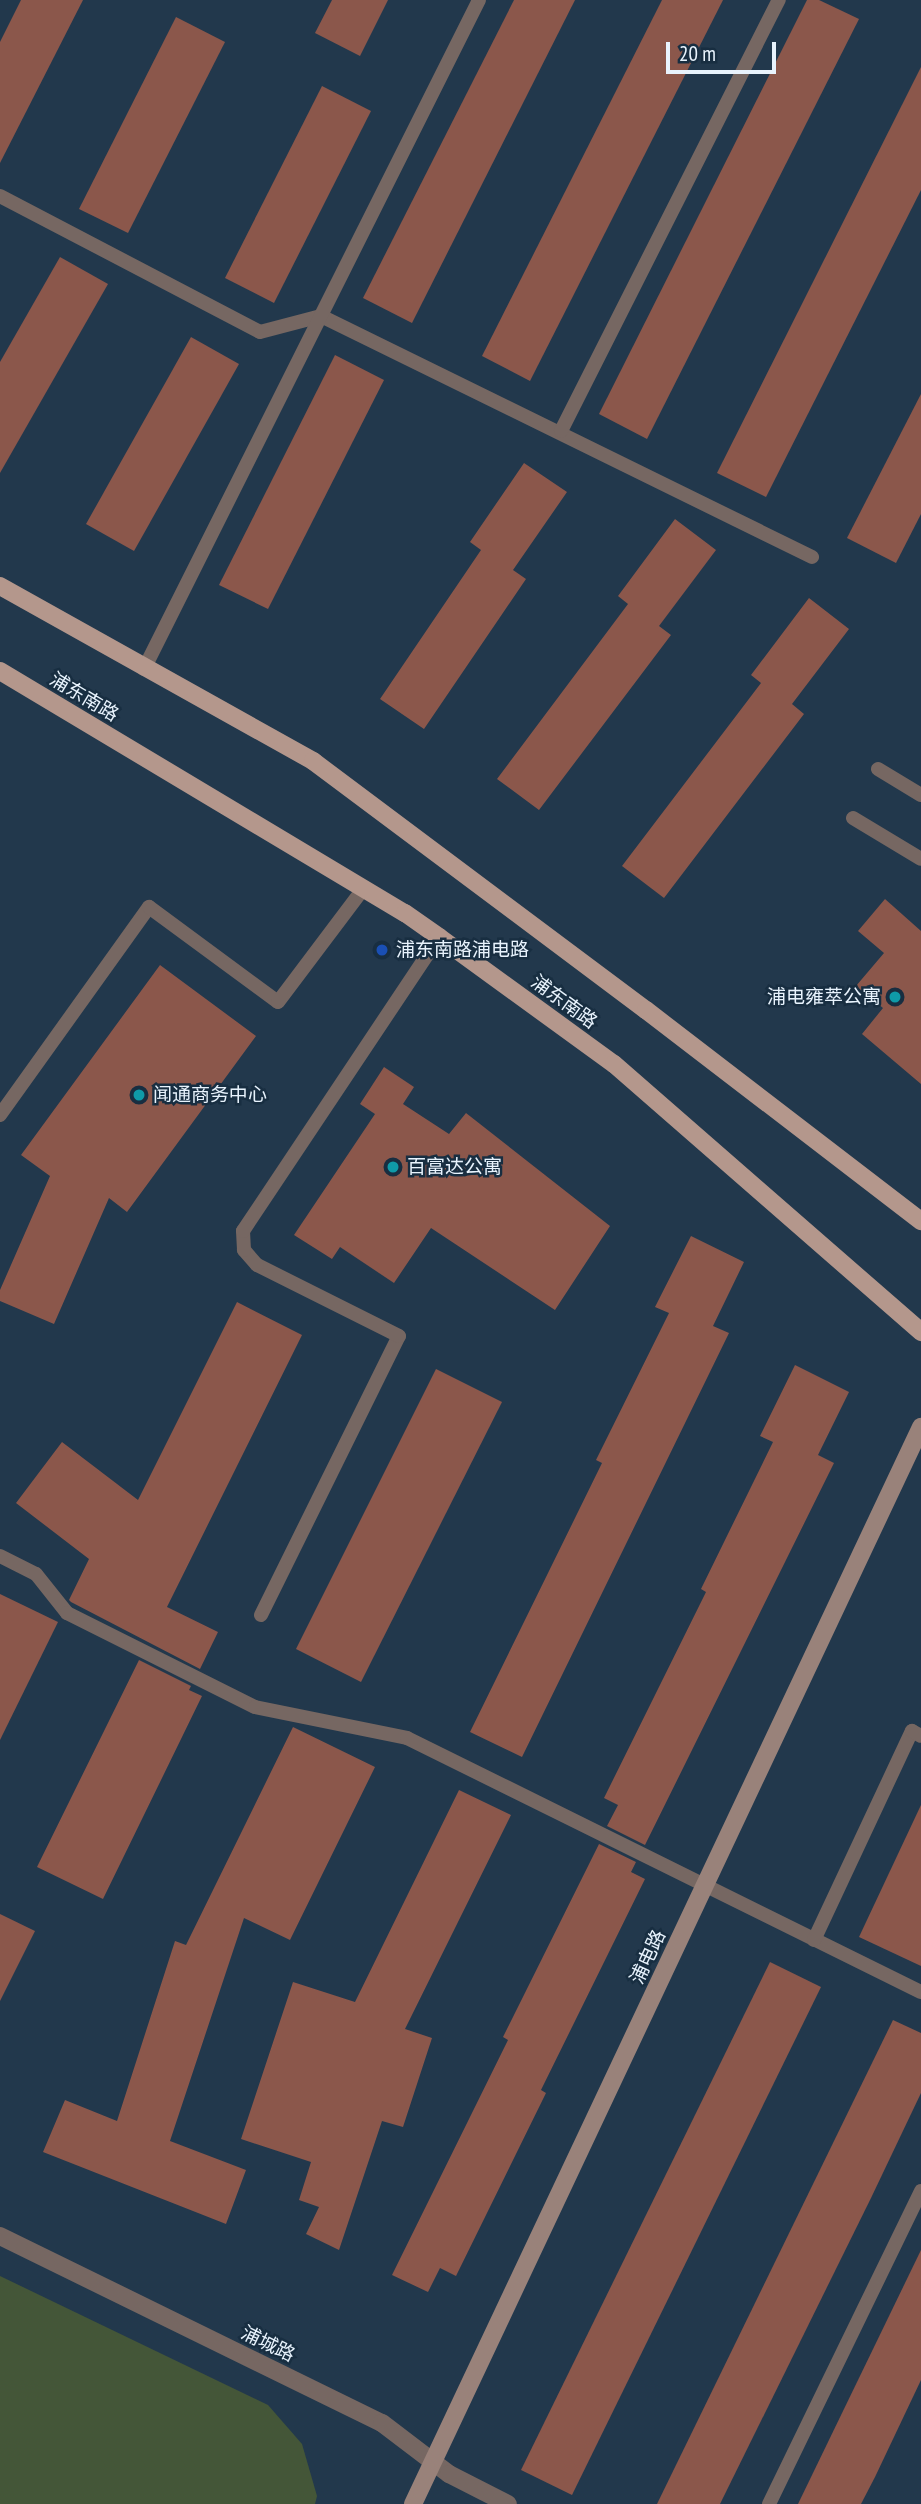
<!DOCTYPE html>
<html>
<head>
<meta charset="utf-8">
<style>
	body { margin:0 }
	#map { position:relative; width:921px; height:2504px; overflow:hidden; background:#22384c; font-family:"PT Sans Narrow","Noto Sans SC",sans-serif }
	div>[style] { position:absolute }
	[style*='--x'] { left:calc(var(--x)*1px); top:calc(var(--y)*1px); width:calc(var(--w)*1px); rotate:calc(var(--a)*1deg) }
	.green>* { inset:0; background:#445638 }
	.building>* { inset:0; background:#8b574b }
	.lane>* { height:14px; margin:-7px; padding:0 7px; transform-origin:7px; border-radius:7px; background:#766762 }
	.street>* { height:18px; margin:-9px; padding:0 9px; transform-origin:9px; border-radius:9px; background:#766762 }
	.secondary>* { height:18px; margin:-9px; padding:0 9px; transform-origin:9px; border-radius:9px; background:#99827a }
	.primary>* { height:18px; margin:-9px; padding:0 9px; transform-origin:9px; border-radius:9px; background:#b4978c }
	.dots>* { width:19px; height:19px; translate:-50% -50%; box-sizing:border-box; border:4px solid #182e41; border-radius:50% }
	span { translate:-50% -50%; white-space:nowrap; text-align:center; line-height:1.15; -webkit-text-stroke:5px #182e41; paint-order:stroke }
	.street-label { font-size:19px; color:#e8f3fd }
	.poi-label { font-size:19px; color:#e8f3fd }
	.left { translate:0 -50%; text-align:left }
	.right { translate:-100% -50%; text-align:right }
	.scale { position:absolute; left:666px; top:42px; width:110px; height:32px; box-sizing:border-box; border:4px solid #e8f3fd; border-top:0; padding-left:9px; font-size:21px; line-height:24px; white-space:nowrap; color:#e8f3fd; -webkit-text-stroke:5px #182e41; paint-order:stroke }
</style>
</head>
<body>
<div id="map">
	<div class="green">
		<div style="clip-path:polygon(0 2276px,268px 2405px,302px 2444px,317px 2496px,315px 2504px,0 2504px)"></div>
	</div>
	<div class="building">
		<div style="clip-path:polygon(21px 0,83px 0,0 163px,0 42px)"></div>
		<div style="clip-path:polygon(332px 0,388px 0,360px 56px,315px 33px)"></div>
		<div style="clip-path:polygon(514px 0,575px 0,412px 323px,363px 298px)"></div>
		<div style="clip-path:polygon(662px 0,723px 0,530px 381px,482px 356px)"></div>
		<div style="clip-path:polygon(807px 0,819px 0,859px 19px,647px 439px,599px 414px)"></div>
		<div style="clip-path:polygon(176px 17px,225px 42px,128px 233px,79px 209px)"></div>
		<div style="clip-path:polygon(921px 67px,921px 190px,766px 497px,717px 473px)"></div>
		<div style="clip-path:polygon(322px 86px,371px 111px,274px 303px,225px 278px)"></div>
		<div style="clip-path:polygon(60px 257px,108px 284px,0 473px,0 362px)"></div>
		<div style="clip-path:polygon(191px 337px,239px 364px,134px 551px,86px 524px)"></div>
		<div style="clip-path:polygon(335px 355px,384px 380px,268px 609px,219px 585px)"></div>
		<div style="clip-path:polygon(921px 394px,921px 514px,896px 563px,847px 538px)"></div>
		<div style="clip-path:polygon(524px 463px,567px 492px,513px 570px,526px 579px,424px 729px,380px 699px,481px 550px,470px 542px)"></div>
		<div style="clip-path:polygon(675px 519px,716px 550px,659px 626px,671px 635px,539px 810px,497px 779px,628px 604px,618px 596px)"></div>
		<div style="clip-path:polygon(809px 598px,849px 629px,792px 704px,804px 714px,664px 898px,622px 866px,761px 683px,751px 675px)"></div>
		<div style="clip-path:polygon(885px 899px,921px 931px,921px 1084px,862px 1034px,883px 1008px,856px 986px,884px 953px,858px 931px)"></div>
		<div style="clip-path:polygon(160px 965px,256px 1036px,127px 1212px,109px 1198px,54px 1324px,0 1301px,0 1290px,50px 1176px,21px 1155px)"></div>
		<div style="clip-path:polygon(384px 1067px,414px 1087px,403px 1104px,449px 1134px,466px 1113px,610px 1226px,555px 1310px,431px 1228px,394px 1283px,340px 1247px,332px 1259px,294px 1235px,375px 1114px,360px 1104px)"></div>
		<div style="clip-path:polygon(691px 1236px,744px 1262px,713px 1326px,729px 1333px,522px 1757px,470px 1732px,602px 1463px,596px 1460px,669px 1313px,655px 1307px)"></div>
		<div style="clip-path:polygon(237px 1302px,302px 1335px,167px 1607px,218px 1632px,200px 1669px,71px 1602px,69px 1600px,89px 1559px,16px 1503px,62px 1442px,138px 1500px)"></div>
		<div style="clip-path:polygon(795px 1365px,849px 1392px,818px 1455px,834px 1463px,645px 1845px,607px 1826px,618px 1805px,604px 1798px,706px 1592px,701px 1589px,773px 1442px,760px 1436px)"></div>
		<div style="clip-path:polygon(436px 1369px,502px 1402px,361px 1682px,296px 1649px)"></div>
		<div style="clip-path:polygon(0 1594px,58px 1622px,0 1740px)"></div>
		<div style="clip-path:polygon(139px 1660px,191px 1686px,189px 1690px,202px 1696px,103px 1899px,37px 1867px)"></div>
		<div style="clip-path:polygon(293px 1727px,375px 1767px,290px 1940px,244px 1918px,170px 2141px,246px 2170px,226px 2224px,43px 2152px,65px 2100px,117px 2121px,175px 1941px,186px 1945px)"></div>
		<div style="clip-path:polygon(459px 1790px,511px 1815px,405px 2029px,432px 2038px,403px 2127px,382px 2121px,339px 2250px,306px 2234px,319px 2207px,299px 2200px,311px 2162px,241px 2139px,293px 1982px,355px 2002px)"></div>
		<div style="clip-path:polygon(921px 1805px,921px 1966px,859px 1937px)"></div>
		<div style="clip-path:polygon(599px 1844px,636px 1862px,631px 1872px,645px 1879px,541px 2090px,546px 2093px,456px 2276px,440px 2268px,428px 2292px,392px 2275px,508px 2040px,503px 2037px)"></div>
		<div style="clip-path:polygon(0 1914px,35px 1931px,0 2001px)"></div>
		<div style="clip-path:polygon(770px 1962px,821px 1987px,572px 2495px,521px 2470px)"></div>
		<div style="clip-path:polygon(893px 2020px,921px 2033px,921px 2093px,871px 2198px,720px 2504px,657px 2504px)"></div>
		<div style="clip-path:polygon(921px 2250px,921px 2380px,875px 2477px,861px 2504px,798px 2504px)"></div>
	</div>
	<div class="lane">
		<div style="--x:0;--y:196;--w:293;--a:27.6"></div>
		<div style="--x:260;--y:332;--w:63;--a:-14.7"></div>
		<div style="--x:321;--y:316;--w:547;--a:26.14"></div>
		<div style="--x:561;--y:431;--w:483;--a:-63.2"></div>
		<div style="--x:144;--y:669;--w:748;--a:-63.4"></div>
		<div style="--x:878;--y:769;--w:50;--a:31.2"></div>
		<div style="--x:853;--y:818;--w:79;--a:31.1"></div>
		<div style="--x:0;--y:1115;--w:256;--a:-54.4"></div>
		<div style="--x:149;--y:907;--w:160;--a:36.4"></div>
		<div style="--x:278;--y:1002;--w:143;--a:-53"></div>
		<div style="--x:0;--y:1556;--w:40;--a:26.6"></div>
		<div style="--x:36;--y:1574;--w:50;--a:51.5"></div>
		<div style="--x:67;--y:1613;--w:210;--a:26.6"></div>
		<div style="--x:255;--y:1707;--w:155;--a:11.5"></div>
		<div style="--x:407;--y:1738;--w:573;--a:26.3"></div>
		<div style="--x:261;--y:1615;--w:311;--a:-63.7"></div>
		<div style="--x:399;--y:1336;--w:159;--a:-153.4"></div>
		<div style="--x:257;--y:1265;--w:20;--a:-131"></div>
		<div style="--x:244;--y:1250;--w:19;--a:-93"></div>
		<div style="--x:243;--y:1231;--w:353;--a:-56.3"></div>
		<div style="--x:814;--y:1940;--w:231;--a:-64.9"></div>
		<div style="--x:912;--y:1731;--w:10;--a:29"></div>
		<div style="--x:769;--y:2504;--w:348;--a:-64.1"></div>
	</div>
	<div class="street">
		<div style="--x:0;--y:2236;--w:425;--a:26.1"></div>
		<div style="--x:382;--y:2423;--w:84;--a:37.3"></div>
		<div style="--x:449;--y:2474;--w:66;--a:27"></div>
	</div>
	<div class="secondary">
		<div style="--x:413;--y:2504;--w:1191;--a:-64.75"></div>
	</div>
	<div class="primary">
		<div style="--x:0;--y:586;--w:359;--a:29.2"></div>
		<div style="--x:313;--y:761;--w:416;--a:36.8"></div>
		<div style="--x:646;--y:1010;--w:347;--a:37.5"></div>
		<div style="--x:0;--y:671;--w:472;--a:30.9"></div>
		<div style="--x:405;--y:913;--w:42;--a:35.2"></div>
		<div style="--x:439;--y:937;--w:216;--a:36"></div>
		<div style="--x:614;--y:1064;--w:408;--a:41.1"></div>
	</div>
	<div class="dots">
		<div style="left:382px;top:950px;background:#1a4fb4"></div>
		<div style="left:895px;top:997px;background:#0f9aa8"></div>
		<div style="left:139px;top:1095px;background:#0f9aa8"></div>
		<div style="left:393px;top:1167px;background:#0f9aa8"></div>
	</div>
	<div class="street-label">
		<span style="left:84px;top:697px;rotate:31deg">浦东南路</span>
		<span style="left:564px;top:1002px;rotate:36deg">浦东南路</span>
		<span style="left:648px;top:1957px;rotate:-65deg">浦电路</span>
		<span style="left:268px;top:2344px;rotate:26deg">浦城路</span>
	</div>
	<div class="poi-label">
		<span class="left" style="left:396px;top:950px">浦东南路浦电路</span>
		<span class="right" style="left:881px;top:997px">浦电雍萃公寓</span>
		<span class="left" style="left:153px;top:1095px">闻通商务中心</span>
		<span class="left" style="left:407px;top:1167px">百富达公寓</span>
	</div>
	<div class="scale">20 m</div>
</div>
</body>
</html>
